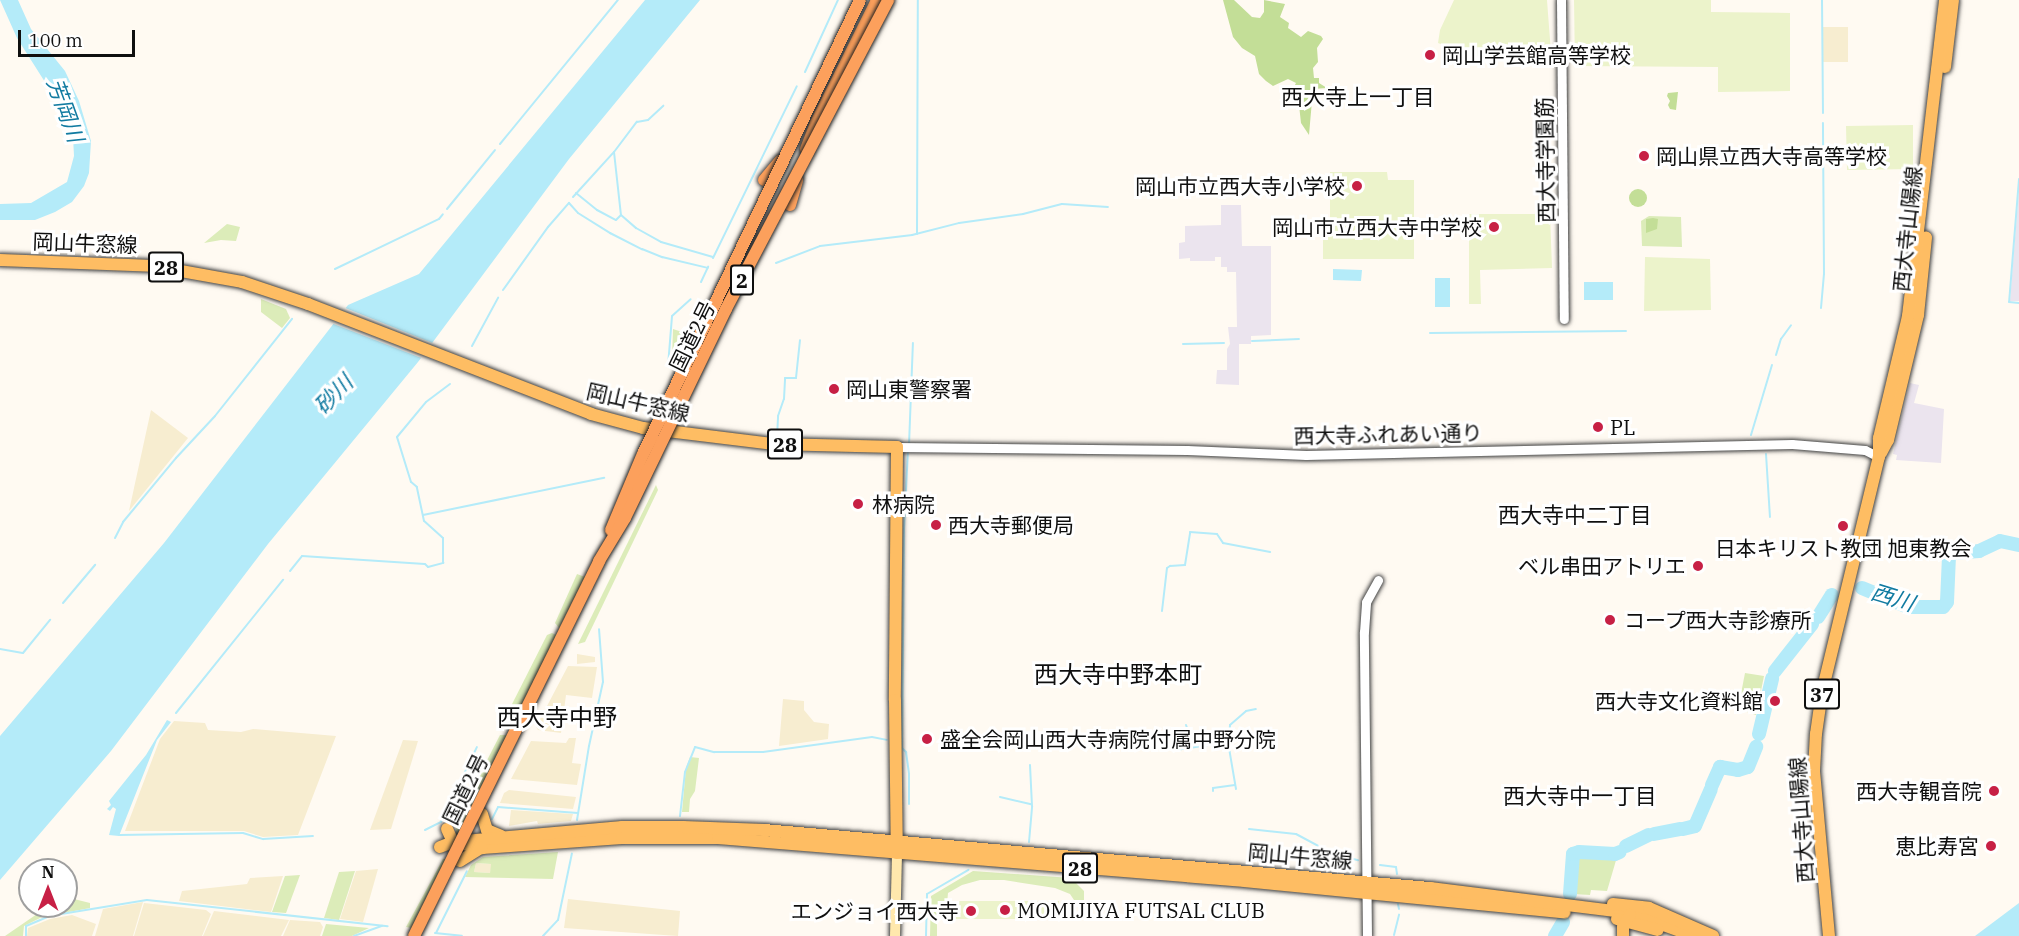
<!DOCTYPE html>
<html>
<head>
<meta charset="utf-8">
<style>
	body { margin:0 }
	#map { position:relative; width:2019px; height:936px; overflow:hidden; background:#fffaf2; font-family:"IBM Plex Serif","Noto Sans JP",serif }
	div>[style] { position:absolute }
	[style*='--x'] { left:calc(var(--x)*1px); top:calc(var(--y)*1px); width:calc(var(--w)*1px); rotate:calc(var(--a)*1deg) }
	.industrial>* { inset:0; background:#ebe4ee }
	.farmland>* { inset:0; background:#f7edd0 }
	.green>* { inset:0; background:#dcecb9 }
	.forest>* { inset:0; background:#c3de97 }
	.round { border-radius:50% }
	.pitch>* { inset:0; background:#ecf3cb }
	.water>* { inset:0; background:#b4ebf9 }
	.pier>* { inset:0; background:#fffaf2 }
	.stream>* { height:2px; margin:-1px; padding:0 1px; transform-origin:1px; border-radius:1px; background:#b4ebf9 }
	.river>* { height:14px; margin:-7px; padding:0 7px; transform-origin:7px; border-radius:7px; background:#b4ebf9 }
	.roads { filter:drop-shadow(0 0 2px #424242) drop-shadow(0 0 2px #424242) }
	.tertiary>* { height:9px; margin:-4.5px; padding:0 4.5px; transform-origin:4.5px; border-radius:4.5px; background:#fff }
	.secondary>* { height:10px; margin:-5px; padding:0 5px; transform-origin:5px; border-radius:5px; background:#ffe8ad }
	.primary>* { height:12px; margin:-6px; padding:0 6px; transform-origin:6px; border-radius:6px; background:#febd63 }
	.trunk>* { height:12px; margin:-6px; padding:0 6px; transform-origin:6px; border-radius:6px; background:#fca05c }
	.bridges { filter:drop-shadow(0 0 2px #202020) drop-shadow(0 0 2px #202020) }
	.trunk-bridge>* { height:12px; margin:-6px; padding:0 6px; transform-origin:6px; border-radius:6px; background:#fca05c }
	.dots>* { width:16px; height:16px; translate:-50% -50%; box-sizing:border-box; border:3px solid #fff; border-radius:50% }
	span { translate:-50% -50%; white-space:nowrap; text-align:center; line-height:1.15; -webkit-text-stroke:6px #fff; paint-order:stroke }
	.shield-label span { padding:2px 4px; background:#fff; border:2px solid; border-radius:4px; -webkit-text-stroke-width:0 }
	.shield-label { font-size:20px; color:#0f0f0f; font-weight:700 }
	.poi-label { font-size:21px; color:#0f0f0f }
	.left { translate:0 -50%; text-align:left }
	.right { translate:-100% -50%; text-align:right }
	.street-label { font-size:21px; color:#0f0f0f }
	.neighbourhood-label { font-size:22px; color:#0f0f0f }
	.water-label { font-size:22px; color:#117ba1; font-style:italic }
	.quarter-label { font-size:24px; color:#0f0f0f }
	.north { position:absolute; left:18px; top:858px; width:60px; height:60px; box-sizing:border-box; background:#fff; border:2px solid #9f9f9f; border-radius:50%; rotate:0deg; font-size:16px; font-weight:700; line-height:24px; text-align:center; color:#0f0f0f }
	.north::after { content:''; display:block; margin:auto; width:21px; height:27px; background:#c72045; clip-path:polygon(50% 0,100% 100%,50% 72%,0 100%) }
	.scale { position:absolute; left:18px; top:30px; width:117px; height:27px; box-sizing:border-box; border:3px solid #0f0f0f; border-top:0; padding-left:8px; font-size:18px; line-height:21px; white-space:nowrap; color:#0f0f0f; -webkit-text-stroke:4px #fff; paint-order:stroke }
</style>
</head>
<body>
<div id="map">
	<div class="industrial">
		<div style="clip-path:polygon(2019px 189px,2019px 301px,2010px 301px)"></div>
		<div style="clip-path:polygon(1221px 205px,1241px 205px,1242px 246px,1271px 246px,1271px 335px,1251px 336px,1251px 344px,1239px 344px,1239px 385px,1216px 384px,1217px 370px,1227px 370px,1227px 349px,1230px 344px,1228px 327px,1237px 327px,1236px 272px,1227px 272px,1227px 267px,1221px 267px,1221px 257px,1215px 257px,1215px 261px,1190px 261px,1190px 258px,1179px 259px,1179px 243px,1185px 242px,1185px 226px,1221px 225px)"></div>
		<div style="clip-path:polygon(1910px 383px,1919px 385px,1914px 403px,1944px 409px,1941px 463px,1896px 460px,1897px 455px,1893px 454px)"></div>
	</div>
	<div class="farmland">
		<div style="clip-path:polygon(1823px 27px,1848px 27px,1848px 62px,1823px 62px)"></div>
		<div style="clip-path:polygon(151px 410px,188px 438px,129px 511px)"></div>
		<div style="clip-path:polygon(577px 654px,595px 657px,595px 662px,577px 664px)"></div>
		<div style="clip-path:polygon(568px 666px,597px 667px,592px 698px,566px 695px,561px 733px,538px 730px,536px 727px)"></div>
		<div style="clip-path:polygon(783px 699px,804px 701px,804px 710px,814px 722px,829px 724px,828px 739px,779px 746px)"></div>
		<div style="clip-path:polygon(174px 721px,205px 723px,208px 730px,241px 732px,253px 729px,336px 736px,298px 835px,263px 837px,244px 831px,125px 831px,160px 739px)"></div>
		<div style="clip-path:polygon(569px 738px,576px 738px,572px 763px,581px 764px,577px 785px,511px 779px,531px 741px,566px 743px)"></div>
		<div style="clip-path:polygon(403px 740px,418px 741px,391px 829px,370px 830px)"></div>
		<div style="clip-path:polygon(509px 790px,576px 797px,573px 809px,500px 803px,504px 793px)"></div>
		<div style="clip-path:polygon(511px 810px,573px 814px,571px 821px,538px 824px,537px 821px,509px 826px)"></div>
		<div style="clip-path:polygon(476px 863px,492px 864px,490px 873px,474px 872px)"></div>
		<div style="clip-path:polygon(378px 869px,363px 922px,340px 919px,356px 871px)"></div>
		<div style="clip-path:polygon(283px 876px,271px 912px,179px 901px,182px 891px,247px 884px,250px 878px)"></div>
		<div style="clip-path:polygon(568px 899px,680px 911px,678px 936px,564px 928px)"></div>
		<div style="clip-path:polygon(143px 902px,133px 936px,95px 936px,103px 909px)"></div>
		<div style="clip-path:polygon(144px 903px,206px 910px,211px 914px,202px 936px,134px 936px)"></div>
		<div style="clip-path:polygon(214px 911px,289px 920px,281px 936px,203px 936px)"></div>
		<div style="clip-path:polygon(72px 915px,96px 924px,92px 936px,27px 936px,28px 928px,50px 919px)"></div>
		<div style="clip-path:polygon(290px 920px,320px 922px,323px 927px,320px 936px,283px 936px)"></div>
	</div>
	<div class="green">
		<div style="clip-path:polygon(1649px 216px,1681px 217px,1682px 247px,1642px 246px,1641px 221px)"></div>
		<div style="clip-path:polygon(227px 224px,240px 227px,236px 241px,221px 240px,204px 243px)"></div>
		<div style="clip-path:polygon(261px 299px,286px 309px,290px 318px,282px 328px,261px 312px)"></div>
		<div style="clip-path:polygon(673px 329px,682px 332px,683px 336px,672px 358px)"></div>
		<div style="clip-path:polygon(656px 485px,658px 490px,585px 642px,578px 644px)"></div>
		<div style="clip-path:polygon(577px 574px,585px 577px,559px 628px,555px 623px)"></div>
		<div style="clip-path:polygon(552px 633px,556px 635px,511px 727px,506px 725px,505px 718px,547px 635px)"></div>
		<div style="clip-path:polygon(1745px 673px,1764px 676px,1756px 715px,1738px 709px)"></div>
		<div style="clip-path:polygon(500px 735px,507px 735px,472px 806px,465px 803px)"></div>
		<div style="clip-path:polygon(690px 757px,699px 758px,695px 791px,690px 799px,689px 812px,682px 812px,686px 768px)"></div>
		<div style="clip-path:polygon(462px 809px,469px 812px,457px 837px,455px 825px)"></div>
		<div style="clip-path:polygon(evenodd,558px 852px,553px 879px,465px 877px,471px 865px,483px 857px,558px 852px,476px 863px,491px 864px,490px 873px,474px 872px,476px 863px)"></div>
		<div style="clip-path:polygon(1575px 857px,1617px 857px,1607px 891px,1591px 890px,1590px 895px,1573px 894px)"></div>
		<div style="clip-path:polygon(443px 859px,446px 859px,411px 928px,406px 927px)"></div>
		<div style="clip-path:polygon(355px 871px,339px 920px,324px 918px,339px 872px)"></div>
		<div style="clip-path:polygon(973px 871px,1071px 878px,1084px 891px,1084px 905px,1078px 906px,1070px 894px,1055px 888px,1004px 880px,980px 880px,962px 885px,948px 893px,946px 914px,937px 914px,937px 936px,930px 936px,931px 896px)"></div>
		<div style="clip-path:polygon(300px 875px,286px 913px,272px 912px,285px 876px)"></div>
		<div style="clip-path:polygon(66px 897px,90px 903px,90px 908px,42px 917px,24px 926px,23px 936px,5px 936px,37px 914px,43px 906px,66px 906px)"></div>
		<div style="clip-path:polygon(326px 924px,369px 928px,352px 936px,322px 936px)"></div>
	</div>
	<div class="forest">
		<div style="clip-path:polygon(1223px 0,1234px 0,1252px 17px,1260px 18px,1264px 12px,1264px 0,1285px 4px,1280px 17px,1289px 23px,1288px 28px,1301px 37px,1308px 31px,1321px 36px,1323px 39px,1317px 48px,1318px 62px,1313px 68px,1314px 78px,1319px 78px,1319px 83px,1327px 88px,1313px 89px,1309px 135px,1301px 123px,1299px 105px,1290px 94px,1296px 83px,1288px 79px,1273px 86px,1266px 81px,1259px 74px,1255px 56px,1242px 48px,1233px 37px)"></div>
		<div style="clip-path:polygon(1678px 92px,1676px 110px,1670px 109px,1668px 105px,1670px 101px,1667px 96px,1668px 93px)"></div>
		<div class="round" style="left:1629px;top:189px;width:18px;height:18px"></div>
		<div style="clip-path:polygon(1653px 218px,1658px 219px,1657px 229px,1646px 233px,1646px 219px)"></div>
	</div>
	<div class="pitch">
		<div style="clip-path:polygon(1454px 0,1547px 0,1551px 53px,1547px 58px,1472px 56px,1449px 52px,1446px 46px,1438px 43px,1440px 30px)"></div>
		<div style="clip-path:polygon(1574px 0,1711px 0,1711px 12px,1790px 13px,1790px 91px,1718px 92px,1718px 67px,1575px 66px)"></div>
		<div style="clip-path:polygon(1913px 125px,1913px 169px,1847px 170px,1846px 126px)"></div>
		<div style="clip-path:polygon(1330px 172px,1387px 172px,1388px 180px,1414px 180px,1414px 259px,1323px 259px,1323px 236px,1330px 236px)"></div>
		<div style="clip-path:polygon(1469px 214px,1550px 214px,1552px 268px,1480px 270px,1481px 304px,1469px 304px)"></div>
		<div style="clip-path:polygon(1645px 257px,1710px 259px,1711px 310px,1644px 311px)"></div>
		<div style="clip-path:polygon(951px 901px,1059px 901px,1059px 919px,951px 919px)"></div>
	</div>
	<div class="water">
		<div style="clip-path:polygon(0 0,18px 0,31px 29px,65px 71px,79px 101px,91px 141px,89px 173px,84px 186px,72px 202px,55px 212px,35px 220px,0 220px,0 204px,31px 203px,67px 182px,74px 156px,73px 137px,57px 101px,17px 38px)"></div>
		<div style="clip-path:polygon(645px 0,700px 0,569px 159px,418px 362px,268px 544px,111px 751px,0 880px,0 736px,164px 543px,348px 305px,419px 274px)"></div>
		<div style="clip-path:polygon(1333px 269px,1362px 270px,1361px 281px,1333px 280px)"></div>
		<div style="clip-path:polygon(1435px 278px,1450px 278px,1450px 307px,1435px 307px)"></div>
		<div style="clip-path:polygon(1584px 282px,1613px 282px,1613px 300px,1584px 300px)"></div>
		<div style="clip-path:polygon(167px 720px,171px 722px,157px 740px,119px 836px,109px 835px,116px 809px,113px 807px,110px 811px,107px 809px,111px 805px,109px 801px,146px 755px)"></div>
		<div style="clip-path:polygon(2019px 903px,2019px 936px,1975px 936px)"></div>
	</div>
	<div class="pier">
		<div style="clip-path:polygon(343px 307px,435px 344px,424px 359px,331px 323px)"></div>
	</div>
	<div class="stream">
		<div style="--x:1822;--y:0;--w:113;--a:89.5"></div>
		<div style="--x:805;--y:72;--w:79;--a:-65.4"></div>
		<div style="--x:500;--y:144;--w:186;--a:-50.7"></div>
		<div style="--x:614;--y:152;--w:63;--a:83.7"></div>
		<div style="--x:2019;--y:179;--w:123;--a:94.6"></div>
		<div style="--x:2009;--y:302;--w:10;--a:6"></div>
		<div style="--x:576;--y:193;--w:27;--a:39"></div>
		<div style="--x:597;--y:210;--w:21;--a:28"></div>
		<div style="--x:616;--y:220;--w:7;--a:-45"></div>
		<div style="--x:621;--y:215;--w:20;--a:41"></div>
		<div style="--x:636;--y:228;--w:29;--a:29"></div>
		<div style="--x:661;--y:242;--w:54;--a:16.1"></div>
		<div style="--x:573;--y:197;--w:61;--a:-47.7"></div>
		<div style="--x:614;--y:152;--w:38;--a:-53"></div>
		<div style="--x:637;--y:122;--w:11;--a:-10"></div>
		<div style="--x:648;--y:120;--w:21;--a:-43"></div>
		<div style="--x:447;--y:209;--w:76;--a:-50.9"></div>
		<div style="--x:917;--y:234;--w:234;--a:-89.8"></div>
		<div style="--x:713;--y:258;--w:191;--a:-64"></div>
		<div style="--x:776;--y:263;--w:47;--a:-21.1"></div>
		<div style="--x:820;--y:246;--w:93;--a:-6.8"></div>
		<div style="--x:912;--y:235;--w:49;--a:-14.3"></div>
		<div style="--x:959;--y:223;--w:65;--a:-8"></div>
		<div style="--x:1023;--y:214;--w:40;--a:-14.4"></div>
		<div style="--x:1062;--y:204;--w:46;--a:3.7"></div>
		<div style="--x:335;--y:269;--w:115;--a:-25.7"></div>
		<div style="--x:439;--y:219;--w:6;--a:-51"></div>
		<div style="--x:701;--y:282;--w:17;--a:-65"></div>
		<div style="--x:503;--y:290;--w:77;--a:-54.5"></div>
		<div style="--x:548;--y:227;--w:32;--a:-49"></div>
		<div style="--x:569;--y:203;--w:13;--a:48"></div>
		<div style="--x:578;--y:213;--w:38;--a:32"></div>
		<div style="--x:610;--y:233;--w:36;--a:27"></div>
		<div style="--x:642;--y:249;--w:22;--a:22"></div>
		<div style="--x:662;--y:257;--w:47;--a:13.4"></div>
		<div style="--x:1821;--y:308;--w:34;--a:-85"></div>
		<div style="--x:1824;--y:274;--w:151;--a:-90.4"></div>
		<div style="--x:1430;--y:333;--w:196;--a:-0.6"></div>
		<div style="--x:1252;--y:341;--w:47;--a:-2.4"></div>
		<div style="--x:1183;--y:344;--w:41;--a:-1.4"></div>
		<div style="--x:472;--y:346;--w:55;--a:-61.6"></div>
		<div style="--x:1776;--y:355;--w:17;--a:-73"></div>
		<div style="--x:1781;--y:339;--w:17;--a:-54"></div>
		<div style="--x:668;--y:366;--w:50;--a:-85.4"></div>
		<div style="--x:672;--y:316;--w:25;--a:-42"></div>
		<div style="--x:1751;--y:435;--w:73;--a:-73.3"></div>
		<div style="--x:777;--y:437;--w:21;--a:-87"></div>
		<div style="--x:778;--y:416;--w:18;--a:-71"></div>
		<div style="--x:784;--y:399;--w:21;--a:-87"></div>
		<div style="--x:785;--y:378;--w:11;--a:0"></div>
		<div style="--x:796;--y:378;--w:38;--a:-84"></div>
		<div style="--x:909;--y:445;--w:102;--a:-87.8"></div>
		<div style="--x:908;--y:450;--w:79;--a:92.9"></div>
		<div style="--x:904;--y:529;--w:219;--a:90.5"></div>
		<div style="--x:902;--y:748;--w:6;--a:45"></div>
		<div style="--x:906;--y:752;--w:22;--a:82"></div>
		<div style="--x:909;--y:774;--w:30;--a:90"></div>
		<div style="--x:1766;--y:454;--w:63;--a:86.4"></div>
		<div style="--x:423;--y:515;--w:185;--a:-11.6"></div>
		<div style="--x:115;--y:538;--w:18;--a:-63"></div>
		<div style="--x:123;--y:522;--w:83;--a:-50.4"></div>
		<div style="--x:176;--y:458;--w:57;--a:-47.1"></div>
		<div style="--x:215;--y:416;--w:124;--a:-51.6"></div>
		<div style="--x:290;--y:571;--w:19;--a:-51"></div>
		<div style="--x:302;--y:556;--w:123;--a:3.7"></div>
		<div style="--x:425;--y:564;--w:4;--a:45"></div>
		<div style="--x:428;--y:567;--w:16;--a:-15"></div>
		<div style="--x:443;--y:563;--w:25;--a:-90"></div>
		<div style="--x:443;--y:538;--w:25;--a:-138"></div>
		<div style="--x:424;--y:521;--w:35;--a:-102"></div>
		<div style="--x:417;--y:487;--w:8;--a:-140"></div>
		<div style="--x:411;--y:482;--w:47;--a:-107.3"></div>
		<div style="--x:397;--y:437;--w:45;--a:-50.4"></div>
		<div style="--x:426;--y:402;--w:30;--a:-37"></div>
		<div style="--x:63;--y:603;--w:50;--a:-49.9"></div>
		<div style="--x:1162;--y:611;--w:43;--a:-83.4"></div>
		<div style="--x:1167;--y:568;--w:4;--a:-34"></div>
		<div style="--x:1170;--y:566;--w:15;--a:-4"></div>
		<div style="--x:1185;--y:565;--w:33;--a:-81"></div>
		<div style="--x:1190;--y:532;--w:27;--a:4"></div>
		<div style="--x:1217;--y:534;--w:11;--a:56"></div>
		<div style="--x:1223;--y:543;--w:48;--a:10.8"></div>
		<div style="--x:0;--y:649;--w:23;--a:10"></div>
		<div style="--x:23;--y:653;--w:43;--a:-50.7"></div>
		<div style="--x:176;--y:713;--w:171;--a:-51.2"></div>
		<div style="--x:1186;--y:725;--w:20;--a:70"></div>
		<div style="--x:1193;--y:744;--w:4;--a:27"></div>
		<div style="--x:1176;--y:750;--w:53;--a:-8.7"></div>
		<div style="--x:1236;--y:789;--w:48;--a:-99.7"></div>
		<div style="--x:1228;--y:742;--w:17;--a:-83"></div>
		<div style="--x:1230;--y:725;--w:21;--a:-41"></div>
		<div style="--x:1246;--y:711;--w:10;--a:-11"></div>
		<div style="--x:1213;--y:791;--w:3;--a:-90"></div>
		<div style="--x:1213;--y:788;--w:22;--a:-8"></div>
		<div style="--x:1000;--y:797;--w:32;--a:13"></div>
		<div style="--x:680;--y:816;--w:44;--a:-83.5"></div>
		<div style="--x:685;--y:772;--w:27;--a:-68"></div>
		<div style="--x:695;--y:747;--w:20;--a:15"></div>
		<div style="--x:714;--y:752;--w:49;--a:0"></div>
		<div style="--x:763;--y:752;--w:110;--a:-7.8"></div>
		<div style="--x:872;--y:737;--w:15;--a:11"></div>
		<div style="--x:492;--y:819;--w:13;--a:-63"></div>
		<div style="--x:498;--y:807;--w:80;--a:4.3"></div>
		<div style="--x:577;--y:820;--w:75;--a:-80.8"></div>
		<div style="--x:589;--y:746;--w:66;--a:-77.7"></div>
		<div style="--x:603;--y:682;--w:53;--a:-94.3"></div>
		<div style="--x:1249;--y:829;--w:47;--a:6.1"></div>
		<div style="--x:1296;--y:834;--w:40;--a:28"></div>
		<div style="--x:1331;--y:853;--w:28;--a:15"></div>
		<div style="--x:425;--y:830;--w:18;--a:-27"></div>
		<div style="--x:441;--y:822;--w:83;--a:-64.4"></div>
		<div style="--x:119;--y:835;--w:124;--a:-0.9"></div>
		<div style="--x:243;--y:833;--w:21;--a:17"></div>
		<div style="--x:263;--y:839;--w:50;--a:-3.4"></div>
		<div style="--x:1029;--y:842;--w:36;--a:-85"></div>
		<div style="--x:1032;--y:806;--w:41;--a:-92.8"></div>
		<div style="--x:1380;--y:865;--w:16;--a:7"></div>
		<div style="--x:1396;--y:867;--w:7;--a:82"></div>
		<div style="--x:1398;--y:904;--w:5;--a:79"></div>
		<div style="--x:435;--y:933;--w:27;--a:6"></div>
		<div style="--x:436;--y:933;--w:69;--a:-63.4"></div>
		<div style="--x:1394;--y:935;--w:21;--a:-76"></div>
		<div style="--x:26;--y:936;--w:10;--a:-90"></div>
		<div style="--x:26;--y:926;--w:25;--a:-23"></div>
		<div style="--x:49;--y:916;--w:99;--a:-9.3"></div>
		<div style="--x:147;--y:900;--w:242;--a:6.2"></div>
		<div style="--x:354;--y:936;--w:30;--a:-20"></div>
		<div style="--x:543;--y:936;--w:22;--a:-47"></div>
		<div style="--x:558;--y:920;--w:68;--a:-78.2"></div>
		<div style="--x:926;--y:936;--w:42;--a:-88.6"></div>
		<div style="--x:927;--y:894;--w:48;--a:-30.3"></div>
	</div>
	<div class="river">
		<div style="--x:1862;--y:588;--w:50;--a:22.4"></div>
		<div style="--x:1908;--y:607;--w:35;--a:0"></div>
		<div style="--x:1943;--y:607;--w:6;--a:-51"></div>
		<div style="--x:1947;--y:602;--w:46;--a:-87.5"></div>
		<div style="--x:1949;--y:556;--w:4;--a:-45"></div>
		<div style="--x:1952;--y:553;--w:27;--a:-4"></div>
		<div style="--x:1979;--y:551;--w:23;--a:-25"></div>
		<div style="--x:2000;--y:541;--w:19;--a:12"></div>
		<div style="--x:1818;--y:617;--w:26;--a:-58"></div>
		<div style="--x:1775;--y:671;--w:60;--a:-51.8"></div>
		<div style="--x:1759;--y:734;--w:57;--a:-76.7"></div>
		<div style="--x:1712;--y:785;--w:20;--a:-66"></div>
		<div style="--x:1720;--y:767;--w:18;--a:9"></div>
		<div style="--x:1738;--y:770;--w:10;--a:-17"></div>
		<div style="--x:1748;--y:767;--w:22;--a:-68"></div>
		<div style="--x:1683;--y:829;--w:12;--a:-14"></div>
		<div style="--x:1695;--y:826;--w:40;--a:-66.6"></div>
		<div style="--x:1654;--y:834;--w:26;--a:-11"></div>
		<div style="--x:1626;--y:846;--w:25;--a:-26"></div>
		<div style="--x:1570;--y:894;--w:40;--a:-85.7"></div>
		<div style="--x:1573;--y:854;--w:6;--a:-18"></div>
		<div style="--x:1579;--y:852;--w:36;--a:3"></div>
		<div style="--x:1615;--y:854;--w:5;--a:-22"></div>
		<div style="--x:1555;--y:936;--w:16;--a:-60"></div>
	</div>
	<div class="roads">
		<div class="tertiary">
			<div style="--x:1561;--y:0;--w:319;--a:89.5"></div>
			<div style="--x:897;--y:447;--w:290;--a:0.6"></div>
			<div style="--x:1187;--y:450;--w:119;--a:2.4"></div>
			<div style="--x:1306;--y:455;--w:486;--a:-1.3"></div>
			<div style="--x:1792;--y:444;--w:73;--a:4.7"></div>
			<div style="--x:1865;--y:450;--w:16;--a:27"></div>
			<div style="--x:1367;--y:936;--w:304;--a:-90.6"></div>
			<div style="--x:1364;--y:632;--w:30;--a:-86"></div>
			<div style="--x:1366;--y:602;--w:25;--a:-61"></div>
		</div>
		<div class="secondary">
			<div style="--x:895;--y:936;--w:83;--a:-88.6"></div>
		</div>
		<div class="primary">
			<div style="--x:1945;--y:67;--w:67;--a:-83.2"></div>
			<div style="--x:0;--y:260;--w:153;--a:2.2"></div>
			<div style="--x:153;--y:266;--w:90;--a:10.2"></div>
			<div style="--x:242;--y:282;--w:70;--a:18.4"></div>
			<div style="--x:308;--y:304;--w:304;--a:21.2"></div>
			<div style="--x:591;--y:414;--w:54;--a:15.1"></div>
			<div style="--x:643;--y:428;--w:132;--a:7"></div>
			<div style="--x:774;--y:444;--w:123;--a:1.4"></div>
			<div style="--x:897;--y:447;--w:253;--a:90.5"></div>
			<div style="--x:895;--y:700;--w:153;--a:89.3"></div>
			<div style="--x:1881;--y:453;--w:15;--a:-62"></div>
			<div style="--x:1888;--y:440;--w:129;--a:-76.5"></div>
			<div style="--x:1918;--y:315;--w:78;--a:-84.1"></div>
			<div style="--x:482;--y:814;--w:17;--a:73"></div>
			<div style="--x:487;--y:830;--w:15;--a:23"></div>
			<div style="--x:447;--y:829;--w:14;--a:65"></div>
			<div style="--x:453;--y:842;--w:30;--a:12"></div>
			<div style="--x:482;--y:848;--w:140;--a:-4.1"></div>
			<div style="--x:622;--y:838;--w:96;--a:0"></div>
			<div style="--x:718;--y:838;--w:529;--a:4.66"></div>
			<div style="--x:1245;--y:881;--w:321;--a:5.6"></div>
			<div style="--x:440;--y:847;--w:14;--a:-21"></div>
			<div style="--x:453;--y:842;--w:170;--a:-5.1"></div>
			<div style="--x:622;--y:827;--w:61;--a:0"></div>
			<div style="--x:683;--y:827;--w:81;--a:2.1"></div>
			<div style="--x:764;--y:830;--w:669;--a:4.98"></div>
			<div style="--x:1430;--y:888;--w:203;--a:7.1"></div>
			<div style="--x:1631;--y:913;--w:67;--a:20.1"></div>
			<div style="--x:460;--y:861;--w:25;--a:-32"></div>
			<div style="--x:1613;--y:904;--w:36;--a:6"></div>
			<div style="--x:1649;--y:908;--w:70;--a:23.6"></div>
			<div style="--x:1617;--y:919;--w:42;--a:15"></div>
			<div style="--x:1623;--y:936;--w:9;--a:-90"></div>
			<div style="--x:1623;--y:927;--w:14;--a:-60"></div>
			<div style="--x:1829;--y:936;--w:166;--a:-95.2"></div>
			<div style="--x:1814;--y:771;--w:37;--a:-87"></div>
			<div style="--x:1816;--y:734;--w:42;--a:-81.9"></div>
			<div style="--x:1822;--y:692;--w:242;--a:-76.4"></div>
			<div style="--x:1879;--y:457;--w:19;--a:-90"></div>
			<div style="--x:1879;--y:438;--w:125;--a:-76.6"></div>
			<div style="--x:1908;--y:316;--w:318;--a:-83.3"></div>
		</div>
		<div class="trunk">
			<div style="--x:806;--y:149;--w:28;--a:-69"></div>
			<div style="--x:816;--y:123;--w:137;--a:-63.6"></div>
			<div style="--x:764;--y:180;--w:25;--a:-50"></div>
			<div style="--x:790;--y:205;--w:26;--a:-74"></div>
		</div>
	</div>
	<div class="bridges">
		<div class="trunk-bridge">
			<div style="--x:611;--y:530;--w:82;--a:-67.2"></div>
			<div style="--x:643;--y:454;--w:503;--a:-64.45"></div>
			<div style="--x:414;--y:936;--w:418;--a:-63.7"></div>
			<div style="--x:599;--y:561;--w:50;--a:-58.8"></div>
			<div style="--x:625;--y:518;--w:232;--a:-64.2"></div>
			<div style="--x:726;--y:309;--w:349;--a:-62.3"></div>
		</div>
	</div>
	<div class="dots">
		<div style="left:1430px;top:55px;background:#c72045"></div>
		<div style="left:1644px;top:156px;background:#c72045"></div>
		<div style="left:1357px;top:186px;background:#c72045"></div>
		<div style="left:1494px;top:227px;background:#c72045"></div>
		<div style="left:834px;top:389px;background:#c72045"></div>
		<div style="left:1598px;top:427px;background:#c72045"></div>
		<div style="left:858px;top:504px;background:#c72045"></div>
		<div style="left:936px;top:525px;background:#c72045"></div>
		<div style="left:1843px;top:526px;background:#c72045"></div>
		<div style="left:1698px;top:566px;background:#c72045"></div>
		<div style="left:1610px;top:620px;background:#c72045"></div>
		<div style="left:1775px;top:701px;background:#c72045"></div>
		<div style="left:927px;top:739px;background:#c72045"></div>
		<div style="left:1994px;top:791px;background:#c72045"></div>
		<div style="left:1991px;top:846px;background:#c72045"></div>
		<div style="left:1005px;top:910px;background:#c72045"></div>
		<div style="left:971px;top:911px;background:#c72045"></div>
	</div>
	<div class="shield-label">
		<span style="left:166px;top:267px">28</span>
		<span style="left:742px;top:280px">2</span>
		<span style="left:785px;top:444px">28</span>
		<span style="left:1822px;top:694px">37</span>
		<span style="left:1080px;top:868px">28</span>
	</div>
	<div class="poi-label">
		<span class="left" style="left:1442px;top:55px">岡山学芸館高等学校</span>
		<span class="left" style="left:1656px;top:156px">岡山県立西大寺高等学校</span>
		<span class="right" style="left:1345px;top:186px">岡山市立西大寺小学校</span>
		<span class="right" style="left:1482px;top:227px">岡山市立西大寺中学校</span>
		<span class="left" style="left:846px;top:389px">岡山東警察署</span>
		<span class="left" style="left:1610px;top:427px">PL</span>
		<span class="left" style="left:872px;top:504px">林病院</span>
		<span class="left" style="left:948px;top:525px">西大寺郵便局</span>
		<span style="left:1843px;top:548px">日本キリスト教団 旭東教会</span>
		<span class="right" style="left:1686px;top:566px">ベル串田アトリエ</span>
		<span class="left" style="left:1624px;top:620px">コープ西大寺診療所</span>
		<span class="right" style="left:1763px;top:701px">西大寺文化資料館</span>
		<span class="left" style="left:940px;top:739px">盛全会岡山西大寺病院付属中野分院</span>
		<span class="right" style="left:1982px;top:791px">西大寺観音院</span>
		<span class="right" style="left:1979px;top:846px">恵比寿宮</span>
		<span class="left" style="left:1017px;top:910px">MOMIJIYA FUTSAL CLUB</span>
		<span class="right" style="left:959px;top:911px">エンジョイ西大寺</span>
	</div>
	<div class="street-label">
		<span style="left:1545px;top:160px;rotate:-91deg">西大寺学園筋</span>
		<span style="left:1907px;top:229px;rotate:-84deg">西大寺山陽線</span>
		<span style="left:85px;top:243px;rotate:2deg">岡山牛窓線</span>
		<span style="left:692px;top:336px;rotate:-64deg">国道2号</span>
		<span style="left:638px;top:402px;rotate:13deg">岡山牛窓線</span>
		<span style="left:1388px;top:434px;rotate:-1deg">西大寺ふれあい通り</span>
		<span style="left:465px;top:789px;rotate:-64deg">国道2号</span>
		<span style="left:1801px;top:820px;rotate:-94deg">西大寺山陽線</span>
		<span style="left:1300px;top:856px;rotate:5deg">岡山牛窓線</span>
	</div>
	<div class="neighbourhood-label">
		<span style="left:1358px;top:97px">西大寺上一丁目</span>
		<span style="left:1575px;top:515px">西大寺中二丁目</span>
		<span style="left:1580px;top:796px">西大寺中一丁目</span>
	</div>
	<div class="water-label">
		<span style="left:66px;top:110px;rotate:70deg">芳岡川</span>
		<span style="left:333px;top:394px;rotate:-46deg">砂川</span>
		<span style="left:1893px;top:597px;rotate:17deg">西川</span>
	</div>
	<div class="quarter-label">
		<span style="left:1118px;top:675px">西大寺中野本町</span>
		<span style="left:557px;top:718px">西大寺中野</span>
	</div>
	<div class="north">N</div>
	<div class="scale">100 m</div>
</div>
</body>
</html>
